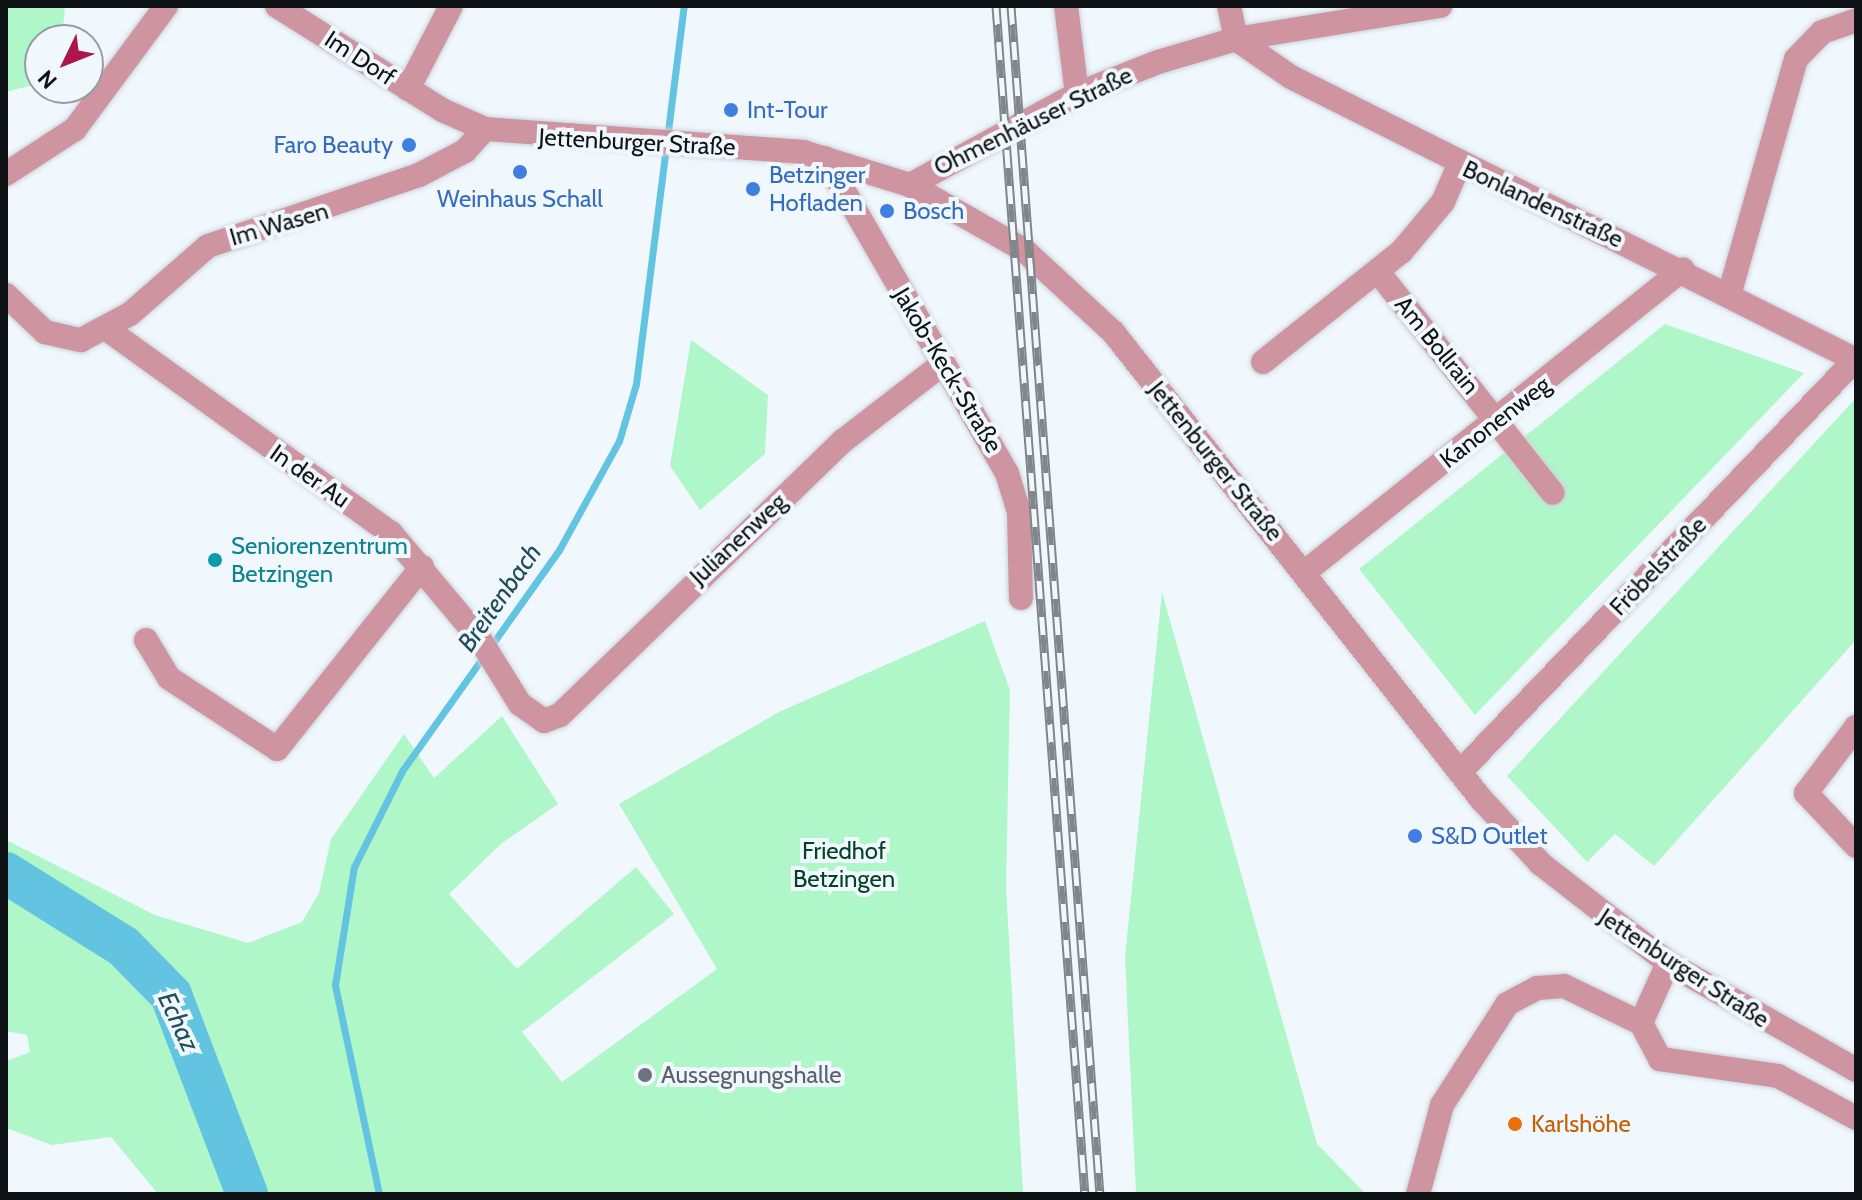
<!DOCTYPE html>
<html>
<head>
<meta charset="utf-8">
<style>
	body { margin:0 }
	#map { position:relative; width:1862px; height:1200px; overflow:hidden; background:#f0f8fe; font-family:Cabin,sans-serif }
	div>[style] { position:absolute }
	[style*='--x'] { left:calc(var(--x)*1px); top:calc(var(--y)*1px); width:calc(var(--w)*1px); rotate:calc(var(--a)*1deg) }
	.green>* { inset:0; background:#aff7c9 }
	.stream>* { height:7px; margin:-3.5px; padding:0 3.5px; transform-origin:3.5px; border-radius:3.5px; background:#63c4e2 }
	.river>* { height:42px; margin:-21px; padding:0 21px; transform-origin:21px; border-radius:21px; background:#63c4e2 }
	.roads { filter:drop-shadow(0 0 2px #ccd3d9) drop-shadow(0 0 2px #ccd3d9) }
	.minor>* { height:24px; margin:-12px; padding:0 12px; transform-origin:12px; border-radius:12px; background:#ce94a0 }
	.rail>* { height:9px; margin-top:-4.5px; transform-origin:0; background:repeating-linear-gradient(90deg,#f0f8fe 0 18px,#80868a 0 36px); box-sizing:border-box; border-block:2px solid #80868a }
	.dots>* { width:22px; height:22px; translate:-50% -50%; box-sizing:border-box; border:4px solid #f0f8fe; border-radius:50% }
	span { translate:-50% -50%; white-space:nowrap; text-align:center; line-height:1.15; -webkit-text-stroke:8px #f0f8fe; paint-order:stroke }
	.street-label { font-size:24px; color:#101315 }
	.shop-label { font-size:24px; color:#366cbe }
	.left { translate:0 -50%; text-align:left }
	.right { translate:-100% -50%; text-align:right }
	.culture-label { font-size:24px; color:#0d838f }
	.park-label { font-size:24px; color:#054225 }
	.worship-label { font-size:24px; color:#5b616d }
	.food-label { font-size:24px; color:#c56008 }
	.water-label { font-size:26px; color:#224d5a; font-style:italic }
	.frame { position:absolute; inset:0; border:8px solid #101315; pointer-events:none }
	.north { position:absolute; left:24px; top:24px; width:80px; height:80px; box-sizing:border-box; background:#f0f8fe; border:2px solid #969ca1; border-radius:50%; rotate:227deg; font-size:22px; font-weight:700; line-height:32px; text-align:center; color:#101315 }
	.north::after { content:''; display:block; margin:auto; width:28px; height:36px; background:#ab1748; clip-path:polygon(50% 0,100% 100%,50% 72%,0 100%) }
</style>
</head>
<body>
<div id="map">
	<div class="green">
		<div style="clip-path:polygon(6px 6px,65px 6px,62px 40px,40px 40px,40px 83px,6px 92px)"></div>
		<div style="clip-path:polygon(1665px 324px,1804px 373px,1475px 715px,1359px 569px)"></div>
		<div style="clip-path:polygon(691px 340px,768px 395px,765px 454px,700px 510px,670px 466px)"></div>
		<div style="clip-path:polygon(1856px 398px,1856px 640px,1654px 866px,1615px 834px,1587px 862px,1507px 776px)"></div>
		<div style="clip-path:polygon(1162px 592px,1317px 1144px,1366px 1194px,1136px 1194px,1125px 957px)"></div>
		<div style="clip-path:polygon(985px 621px,1010px 690px,1006px 886px,1023px 1194px,158px 1194px,111px 1137px,52px 1145px,6px 1128px,6px 1061px,30px 1052px,27px 1035px,6px 1031px,6px 840px,155px 915px,248px 943px,302px 922px,319px 893px,331px 839px,404px 734px,434px 778px,502px 716px,558px 804px,501px 844px,449px 894px,517px 969px,636px 867px,674px 914px,522px 1032px,562px 1082px,717px 969px,619px 804px,779px 712px)"></div>
	</div>
	<div class="stream">
		<div style="--x:379;--y:1194;--w:214;--a:-101.9"></div>
		<div style="--x:335;--y:985;--w:120;--a:-80.9"></div>
		<div style="--x:354;--y:867;--w:107;--a:-63.4"></div>
		<div style="--x:402;--y:771;--w:271;--a:-54.6"></div>
		<div style="--x:559;--y:550;--w:124;--a:-61.2"></div>
		<div style="--x:619;--y:441;--w:59;--a:-73.4"></div>
		<div style="--x:636;--y:384;--w:381;--a:-82.8"></div>
	</div>
	<div class="river">
		<div style="--x:6;--y:873;--w:138;--a:32"></div>
		<div style="--x:123;--y:946;--w:69;--a:45.6"></div>
		<div style="--x:171;--y:995;--w:213;--a:69.1"></div>
	</div>
	<div class="roads">
		<div class="minor">
			<div style="--x:277;--y:6;--w:195;--a:32.2"></div>
			<div style="--x:442;--y:110;--w:47;--a:23.8"></div>
			<div style="--x:485;--y:129;--w:319;--a:4.1"></div>
			<div style="--x:803;--y:152;--w:112;--a:17.1"></div>
			<div style="--x:910;--y:185;--w:131;--a:29.7"></div>
			<div style="--x:1024;--y:250;--w:121;--a:42.7"></div>
			<div style="--x:1113;--y:332;--w:595;--a:51.76"></div>
			<div style="--x:1481;--y:799;--w:88;--a:47.3"></div>
			<div style="--x:1541;--y:864;--w:161;--a:37.9"></div>
			<div style="--x:1668;--y:963;--w:216;--a:29.6"></div>
			<div style="--x:1066;--y:6;--w:89;--a:82.9"></div>
			<div style="--x:1229;--y:6;--w:34;--a:78"></div>
			<div style="--x:1236;--y:39;--w:67;--a:34.6"></div>
			<div style="--x:1291;--y:77;--w:632;--a:26.61"></div>
			<div style="--x:408;--y:89;--w:93;--a:-62.6"></div>
			<div style="--x:825;--y:158;--w:364;--a:60"></div>
			<div style="--x:1007;--y:473;--w:41;--a:72.9"></div>
			<div style="--x:1019;--y:512;--w:86;--a:88.7"></div>
			<div style="--x:6;--y:174;--w:82;--a:-33.1"></div>
			<div style="--x:75;--y:129;--w:153;--a:-53.5"></div>
			<div style="--x:910;--y:185;--w:190;--a:-28.6"></div>
			<div style="--x:1077;--y:94;--w:87;--a:-21.6"></div>
			<div style="--x:1158;--y:62;--w:81;--a:-16.4"></div>
			<div style="--x:1236;--y:39;--w:207;--a:-9.2"></div>
			<div style="--x:1379;--y:273;--w:280;--a:51.7"></div>
			<div style="--x:1730;--y:292;--w:242;--a:-74.2"></div>
			<div style="--x:1796;--y:59;--w:37;--a:-46"></div>
			<div style="--x:1822;--y:32;--w:36;--a:-19"></div>
			<div style="--x:6;--y:295;--w:54;--a:43.5"></div>
			<div style="--x:45;--y:332;--w:37;--a:13"></div>
			<div style="--x:81;--y:340;--w:55;--a:-28"></div>
			<div style="--x:130;--y:314;--w:103;--a:-41.1"></div>
			<div style="--x:208;--y:246;--w:223;--a:-18.6"></div>
			<div style="--x:419;--y:175;--w:52;--a:-27.6"></div>
			<div style="--x:465;--y:151;--w:30;--a:-48"></div>
			<div style="--x:108;--y:330;--w:348;--a:35.7"></div>
			<div style="--x:391;--y:533;--w:137;--a:50"></div>
			<div style="--x:479;--y:638;--w:78;--a:58.2"></div>
			<div style="--x:520;--y:704;--w:29;--a:35"></div>
			<div style="--x:544;--y:721;--w:17;--a:-21"></div>
			<div style="--x:560;--y:715;--w:394;--a:-44.1"></div>
			<div style="--x:843;--y:441;--w:124;--a:-37.8"></div>
			<div style="--x:1263;--y:362;--w:176;--a:-38.6"></div>
			<div style="--x:1401;--y:252;--w:65;--a:-50"></div>
			<div style="--x:1443;--y:202;--w:40;--a:-66.6"></div>
			<div style="--x:1305;--y:572;--w:484;--a:-38.7"></div>
			<div style="--x:146;--y:640;--w:44;--a:58.8"></div>
			<div style="--x:169;--y:678;--w:129;--a:33.3"></div>
			<div style="--x:277;--y:749;--w:233;--a:-51.5"></div>
			<div style="--x:1856;--y:727;--w:83;--a:127.1"></div>
			<div style="--x:1806;--y:793;--w:73;--a:46.7"></div>
			<div style="--x:1460;--y:772;--w:572;--a:-46.2"></div>
			<div style="--x:1668;--y:963;--w:66;--a:114.2"></div>
			<div style="--x:1641;--y:1023;--w:41;--a:62.2"></div>
			<div style="--x:1660;--y:1059;--w:119;--a:8.2"></div>
			<div style="--x:1778;--y:1076;--w:89;--a:28.3"></div>
			<div style="--x:1418;--y:1194;--w:92;--a:-74.9"></div>
			<div style="--x:1442;--y:1105;--w:120;--a:-57.2"></div>
			<div style="--x:1507;--y:1004;--w:34;--a:-28"></div>
			<div style="--x:1537;--y:988;--w:27;--a:-4"></div>
			<div style="--x:1564;--y:986;--w:85;--a:25.7"></div>
		</div>
	</div>
	<div class="rail">
		<div style="--x:996;--y:6;--w:1191;--a:85.72"></div>
		<div style="--x:1011;--y:6;--w:1191;--a:85.72"></div>
	</div>
	<div class="dots">
		<div style="left:731px;top:110px;background:#3f7fe0"></div>
		<div style="left:409px;top:145px;background:#3f7fe0"></div>
		<div style="left:520px;top:172px;background:#3f7fe0"></div>
		<div style="left:753px;top:189px;background:#3f7fe0"></div>
		<div style="left:887px;top:211px;background:#3f7fe0"></div>
		<div style="left:215px;top:560px;background:#0f9aa8"></div>
		<div style="left:1415px;top:836px;background:#3f7fe0"></div>
		<div style="left:645px;top:1075px;background:#6b7280"></div>
		<div style="left:1515px;top:1124px;background:#e8710a"></div>
	</div>
	<div class="street-label">
		<span style="left:360px;top:58px;rotate:33deg">Im Dorf</span>
		<span style="left:1033px;top:121px;rotate:-26deg">Ohmenhäuser Straße</span>
		<span style="left:637px;top:142px;rotate:3deg">Jettenburger Straße</span>
		<span style="left:1543px;top:204px;rotate:25deg">Bonlandenstraße</span>
		<span style="left:279px;top:224px;rotate:-16deg">Im Wasen</span>
		<span style="left:1437px;top:345px;rotate:51deg">Am Bollrain</span>
		<span style="left:948px;top:370px;rotate:59deg">Jakob-Keck-Straße</span>
		<span style="left:1495px;top:422px;rotate:-38deg">Kanonenweg</span>
		<span style="left:1216px;top:461px;rotate:51deg">Jettenburger Straße</span>
		<span style="left:310px;top:476px;rotate:35deg">In der Au</span>
		<span style="left:738px;top:539px;rotate:-43deg">Julianenweg</span>
		<span style="left:1658px;top:566px;rotate:-46deg">Fröbelstraße</span>
		<span style="left:1684px;top:968px;rotate:33deg">Jettenburger Straße</span>
	</div>
	<div class="shop-label">
		<span class="left" style="left:747px;top:110px">Int-Tour</span>
		<span class="right" style="left:393px;top:145px">Faro Beauty</span>
		<span class="left" style="left:769px;top:189px">Betzinger<br>Hofladen</span>
		<span style="left:520px;top:199px">Weinhaus Schall</span>
		<span class="left" style="left:903px;top:211px">Bosch</span>
		<span class="left" style="left:1431px;top:836px">S&amp;D Outlet</span>
	</div>
	<div class="culture-label">
		<span class="left" style="left:231px;top:560px">Seniorenzentrum<br>Betzingen</span>
	</div>
	<div class="park-label">
		<span style="left:844px;top:865px">Friedhof<br>Betzingen</span>
	</div>
	<div class="worship-label">
		<span class="left" style="left:661px;top:1075px">Aussegnungshalle</span>
	</div>
	<div class="food-label">
		<span class="left" style="left:1531px;top:1124px">Karlshöhe</span>
	</div>
	<div class="water-label">
		<span style="left:500px;top:598px;rotate:-55deg">Breitenbach</span>
		<span style="left:178px;top:1022px;rotate:65deg">Echaz</span>
	</div>
	<div class="frame"></div>
	<div class="north">N</div>
</div>
</body>
</html>
